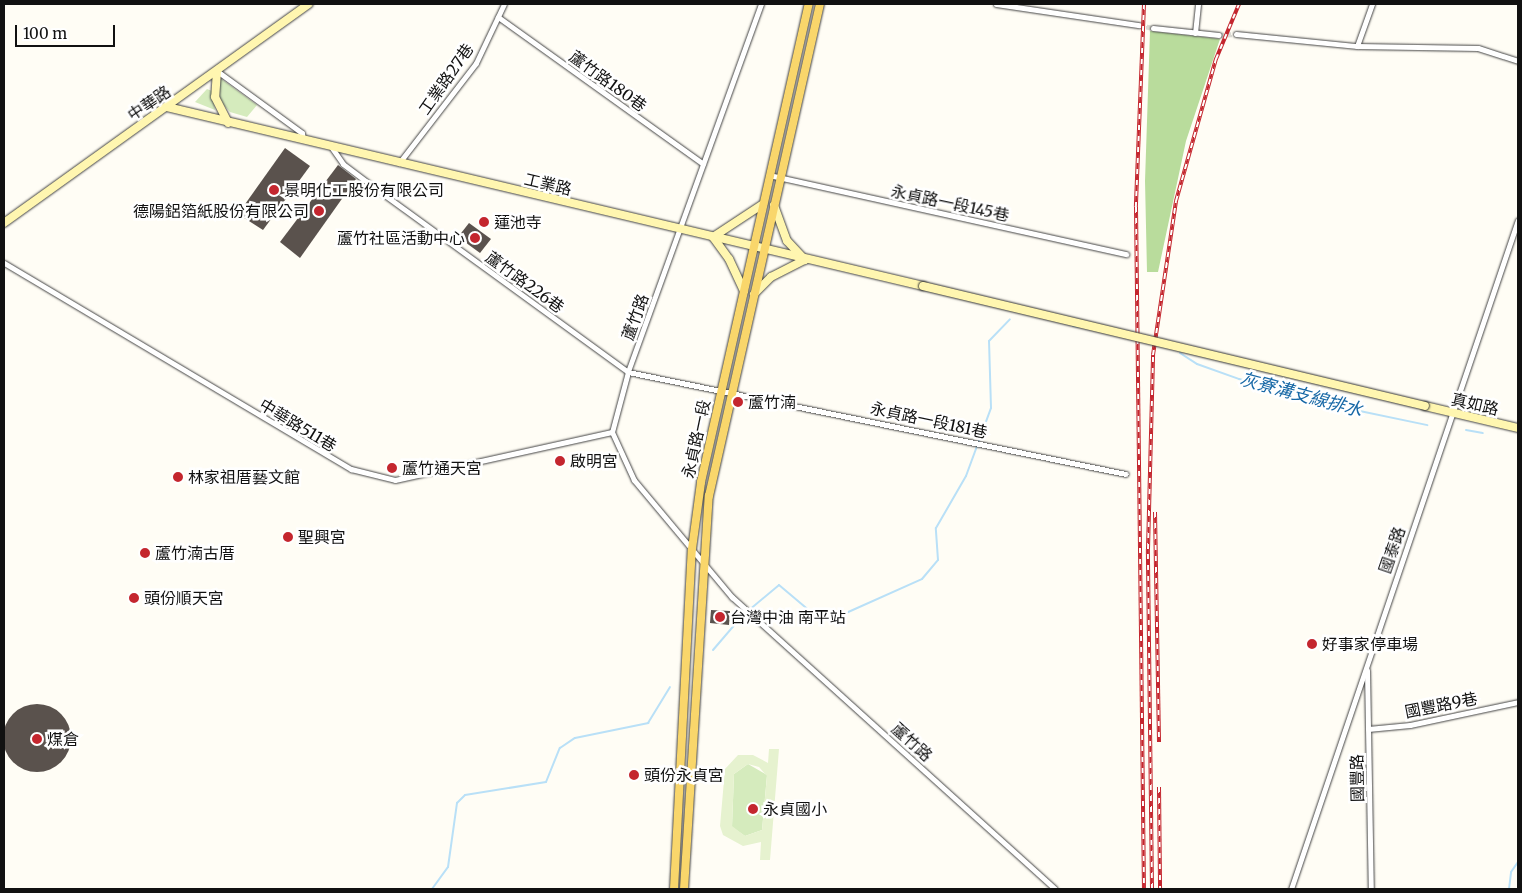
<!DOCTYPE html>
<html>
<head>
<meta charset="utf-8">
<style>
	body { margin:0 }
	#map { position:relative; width:1522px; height:893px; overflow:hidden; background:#fffdf5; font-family:Merriweather,"Noto Sans TC",serif }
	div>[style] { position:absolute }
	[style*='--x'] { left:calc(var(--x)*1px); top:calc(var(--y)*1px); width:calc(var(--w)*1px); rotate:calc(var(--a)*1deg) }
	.green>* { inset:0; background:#d5ebbd }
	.forest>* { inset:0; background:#b9dc9c }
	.pitch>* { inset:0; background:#e6f2cf }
	.stream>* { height:2px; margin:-1px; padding:0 1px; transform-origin:1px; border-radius:1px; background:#b9e0f7 }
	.building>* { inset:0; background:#5a524d }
	.round { border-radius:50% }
	.street-tunnel>* { height:5px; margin-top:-2.5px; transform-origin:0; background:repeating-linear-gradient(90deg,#dbdad3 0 5px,transparent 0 7.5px) }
	.roads { filter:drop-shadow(0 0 1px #444) drop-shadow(0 0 1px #444) }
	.street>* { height:5px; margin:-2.5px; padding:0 2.5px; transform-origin:2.5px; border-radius:2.5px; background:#fff }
	.secondary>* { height:8px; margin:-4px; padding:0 4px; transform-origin:4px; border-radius:4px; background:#fff6b0 }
	.primary>* { height:8px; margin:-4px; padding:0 4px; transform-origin:4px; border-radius:4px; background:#f9d66b }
	.rail>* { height:4px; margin-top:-2px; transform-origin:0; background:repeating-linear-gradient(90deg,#fff 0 5.5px,#c4262e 0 11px); box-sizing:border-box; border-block:1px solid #c4262e }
	.bridges { filter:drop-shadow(0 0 1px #333) drop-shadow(0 0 1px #333) }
	.secondary-bridge>* { height:8px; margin:-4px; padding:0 4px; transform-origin:4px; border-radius:4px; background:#fff6b0 }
	.dots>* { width:14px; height:14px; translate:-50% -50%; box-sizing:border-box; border:2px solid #fff; border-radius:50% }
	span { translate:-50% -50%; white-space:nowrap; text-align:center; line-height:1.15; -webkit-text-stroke:5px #fff; paint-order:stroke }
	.street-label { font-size:16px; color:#111 }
	.poi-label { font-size:16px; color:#111 }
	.left { translate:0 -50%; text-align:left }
	.right { translate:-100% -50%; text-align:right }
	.water-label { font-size:18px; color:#1768a6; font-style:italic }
	.frame { position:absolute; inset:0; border:5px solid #111; pointer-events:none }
	.scale { position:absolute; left:15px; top:25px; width:100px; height:22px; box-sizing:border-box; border:2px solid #111; border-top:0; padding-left:6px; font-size:15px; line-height:18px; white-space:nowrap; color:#111; -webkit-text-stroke:4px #fff; paint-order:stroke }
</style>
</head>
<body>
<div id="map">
	<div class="green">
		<div style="clip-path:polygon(220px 78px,257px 105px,247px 117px,230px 112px,220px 101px)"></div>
		<div style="clip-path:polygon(207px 89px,212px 91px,215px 110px,195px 102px)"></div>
		<div style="clip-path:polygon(748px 764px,767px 775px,762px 830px,745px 836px,732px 827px,734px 774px)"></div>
	</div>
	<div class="forest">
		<div style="clip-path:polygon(1150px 31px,1220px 39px,1186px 141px,1158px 272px,1147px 272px,1145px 181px)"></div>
	</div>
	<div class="pitch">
		<div style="clip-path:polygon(evenodd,769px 749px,779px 749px,770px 860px,760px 860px,761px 842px,743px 846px,723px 835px,720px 826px,725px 769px,738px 755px,753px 755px,768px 763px,769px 749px,748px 764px,759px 767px,767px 776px,762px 830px,745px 836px,732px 826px,734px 774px,748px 764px)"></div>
	</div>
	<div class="stream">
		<div style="--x:1073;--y:326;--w:7;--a:8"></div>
		<div style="--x:1180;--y:353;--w:20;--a:33"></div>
		<div style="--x:1197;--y:364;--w:45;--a:19.7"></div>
		<div style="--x:1239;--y:379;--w:120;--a:15"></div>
		<div style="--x:1355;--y:410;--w:74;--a:11.8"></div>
		<div style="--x:1466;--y:430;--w:17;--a:10"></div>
		<div style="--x:713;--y:650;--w:45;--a:-49.5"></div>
		<div style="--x:742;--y:616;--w:48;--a:-40"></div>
		<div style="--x:779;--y:585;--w:50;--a:40.1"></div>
		<div style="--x:817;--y:617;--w:29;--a:-8"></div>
		<div style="--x:846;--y:613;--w:83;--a:-24.1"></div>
		<div style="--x:922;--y:579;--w:25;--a:-50"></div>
		<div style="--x:938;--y:560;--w:32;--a:-94"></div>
		<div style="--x:936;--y:528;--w:60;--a:-60"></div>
		<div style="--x:966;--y:476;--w:72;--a:-69.8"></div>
		<div style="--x:991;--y:408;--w:67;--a:-91.7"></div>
		<div style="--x:989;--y:341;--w:30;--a:-46"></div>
		<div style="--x:432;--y:889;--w:27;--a:-54"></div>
		<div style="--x:448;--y:867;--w:65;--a:-82"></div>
		<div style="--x:457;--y:803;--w:11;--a:-45"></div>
		<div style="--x:465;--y:795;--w:82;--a:-9.1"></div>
		<div style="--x:546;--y:782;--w:37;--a:-68"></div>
		<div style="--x:560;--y:748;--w:18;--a:-34"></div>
		<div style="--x:575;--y:738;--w:75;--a:-11.6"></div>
		<div style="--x:648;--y:723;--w:42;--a:-58.6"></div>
		<div style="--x:1509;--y:889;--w:17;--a:-83"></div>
		<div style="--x:1511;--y:872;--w:12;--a:-55"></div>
	</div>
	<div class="building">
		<div style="clip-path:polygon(285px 148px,310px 166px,263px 230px,238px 214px)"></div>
		<div style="clip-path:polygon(338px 165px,356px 179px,300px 258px,280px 242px)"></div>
		<div style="clip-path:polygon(469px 223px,491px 239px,480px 253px,458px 237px)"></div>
		<div style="clip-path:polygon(711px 610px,730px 611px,729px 625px,710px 623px)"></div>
		<div class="round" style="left:3px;top:704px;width:68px;height:68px"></div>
	</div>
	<div class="street-tunnel">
		<div style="--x:1139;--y:25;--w:14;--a:12"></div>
		<div style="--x:1219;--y:35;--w:17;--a:-3"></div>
	</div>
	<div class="roads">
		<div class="street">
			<div style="--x:761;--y:4;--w:391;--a:109.9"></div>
			<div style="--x:628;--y:372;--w:62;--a:104.9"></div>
			<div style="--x:612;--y:432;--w:53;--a:65.4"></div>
			<div style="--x:634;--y:480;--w:153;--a:50.1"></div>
			<div style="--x:732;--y:597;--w:435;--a:42.1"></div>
			<div style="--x:996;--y:4;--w:145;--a:8.4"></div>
			<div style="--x:498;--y:17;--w:252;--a:35.6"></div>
			<div style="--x:1153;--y:28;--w:66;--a:6.1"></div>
			<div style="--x:1195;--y:33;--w:29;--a:-84"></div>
			<div style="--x:1236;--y:34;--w:122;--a:5.7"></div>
			<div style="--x:1357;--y:46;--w:121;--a:0.9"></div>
			<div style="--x:1478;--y:48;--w:42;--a:18"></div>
			<div style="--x:1357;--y:46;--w:45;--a:-70.3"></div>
			<div style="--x:217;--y:71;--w:105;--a:36.1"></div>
			<div style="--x:302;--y:133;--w:7;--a:82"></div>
			<div style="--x:332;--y:148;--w:19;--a:55"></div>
			<div style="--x:343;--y:164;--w:45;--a:36.9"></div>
			<div style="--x:379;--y:191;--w:308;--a:36"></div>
			<div style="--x:628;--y:372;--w:508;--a:11.58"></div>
			<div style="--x:399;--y:163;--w:126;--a:-52.4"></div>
			<div style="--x:476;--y:63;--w:65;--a:-64.6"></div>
			<div style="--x:769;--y:175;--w:366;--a:12.5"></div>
			<div style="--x:4;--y:263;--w:404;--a:30.7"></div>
			<div style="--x:351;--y:469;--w:45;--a:14"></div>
			<div style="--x:395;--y:480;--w:222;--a:-12.5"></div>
			<div style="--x:1367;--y:670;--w:219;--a:89"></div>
			<div style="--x:1368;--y:729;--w:42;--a:-5.4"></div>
			<div style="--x:1410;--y:725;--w:110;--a:-12"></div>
			<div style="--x:1291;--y:889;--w:706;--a:-71.26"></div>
		</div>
		<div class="secondary">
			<div style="--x:217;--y:71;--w:26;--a:94"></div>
			<div style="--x:215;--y:97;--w:29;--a:63"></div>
			<div style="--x:167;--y:107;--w:777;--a:13.32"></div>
			<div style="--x:4;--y:223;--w:375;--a:-35.7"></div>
			<div style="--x:744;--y:291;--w:35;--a:-115"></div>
			<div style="--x:729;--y:259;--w:27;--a:-126"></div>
			<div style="--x:713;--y:237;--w:60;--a:-33.4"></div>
			<div style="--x:754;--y:294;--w:24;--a:-45"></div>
			<div style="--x:771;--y:277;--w:38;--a:-27"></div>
			<div style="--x:805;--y:260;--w:26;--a:-133"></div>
			<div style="--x:787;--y:241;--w:38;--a:-110"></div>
			<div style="--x:1425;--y:406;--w:96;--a:13.3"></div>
		</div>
		<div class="primary">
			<div style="--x:674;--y:889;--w:340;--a:-87"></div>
			<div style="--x:692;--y:549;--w:68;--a:-82.3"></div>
			<div style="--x:701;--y:482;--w:490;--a:-77.3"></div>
			<div style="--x:684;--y:889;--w:394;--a:-86.4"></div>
			<div style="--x:709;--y:496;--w:504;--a:-77.29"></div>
		</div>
	</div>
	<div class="rail">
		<div style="--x:1144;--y:4;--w:203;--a:92.3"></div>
		<div style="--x:1136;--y:207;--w:682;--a:89.33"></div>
		<div style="--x:1155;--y:512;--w:230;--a:89"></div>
		<div style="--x:1159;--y:787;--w:102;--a:89.4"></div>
		<div style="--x:1152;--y:889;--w:340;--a:-90.7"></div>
		<div style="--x:1148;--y:549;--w:194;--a:-88.5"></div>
		<div style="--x:1153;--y:355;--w:156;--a:-81.5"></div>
		<div style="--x:1176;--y:201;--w:148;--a:-74.3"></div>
		<div style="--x:1216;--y:59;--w:60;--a:-67.3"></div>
	</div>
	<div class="bridges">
		<div class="secondary-bridge">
			<div style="--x:923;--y:286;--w:516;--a:13.44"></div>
		</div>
	</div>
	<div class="dots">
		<div style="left:274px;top:190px;background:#c4262e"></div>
		<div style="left:319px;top:211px;background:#c4262e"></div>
		<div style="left:484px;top:222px;background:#c4262e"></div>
		<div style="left:475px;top:238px;background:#c4262e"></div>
		<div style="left:738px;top:402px;background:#c4262e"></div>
		<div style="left:560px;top:461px;background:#c4262e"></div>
		<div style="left:392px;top:468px;background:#c4262e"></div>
		<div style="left:178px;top:477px;background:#c4262e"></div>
		<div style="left:288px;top:537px;background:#c4262e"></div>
		<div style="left:145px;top:553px;background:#c4262e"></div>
		<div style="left:134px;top:598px;background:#c4262e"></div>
		<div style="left:720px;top:617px;background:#c4262e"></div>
		<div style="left:1312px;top:644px;background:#c4262e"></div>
		<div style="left:37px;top:739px;background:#c4262e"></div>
		<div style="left:634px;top:775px;background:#c4262e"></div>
		<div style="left:753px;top:809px;background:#c4262e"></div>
	</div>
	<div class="street-label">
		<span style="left:446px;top:79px;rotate:-55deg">工業路27巷</span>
		<span style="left:608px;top:81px;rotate:36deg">蘆竹路180巷</span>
		<span style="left:149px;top:103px;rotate:-34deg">中華路</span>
		<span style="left:548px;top:184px;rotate:13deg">工業路</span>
		<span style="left:950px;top:203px;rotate:12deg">永貞路一段145巷</span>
		<span style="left:525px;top:282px;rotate:36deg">蘆竹路226巷</span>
		<span style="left:635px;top:317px;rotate:-70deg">蘆竹路</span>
		<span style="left:1475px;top:404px;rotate:13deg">真如路</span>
		<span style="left:929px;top:420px;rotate:12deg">永貞路一段181巷</span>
		<span style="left:298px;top:425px;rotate:31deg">中華路511巷</span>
		<span style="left:696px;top:439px;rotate:-78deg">永貞路一段</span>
		<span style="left:1392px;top:550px;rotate:-71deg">國泰路</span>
		<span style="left:1441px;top:705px;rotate:-11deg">國豐路9巷</span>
		<span style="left:912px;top:742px;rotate:42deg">蘆竹路</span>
		<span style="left:1357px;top:778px;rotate:-91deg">國豐路</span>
	</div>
	<div class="poi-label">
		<span class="left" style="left:284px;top:190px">景明化工股份有限公司</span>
		<span class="right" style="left:309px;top:211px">德陽鋁箔紙股份有限公司</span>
		<span class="left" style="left:494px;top:222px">蓮池寺</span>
		<span class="right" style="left:465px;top:238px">蘆竹社區活動中心</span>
		<span class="left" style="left:748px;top:402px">蘆竹湳</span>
		<span class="left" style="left:570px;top:461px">啟明宮</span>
		<span class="left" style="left:402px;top:468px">蘆竹通天宮</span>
		<span class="left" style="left:188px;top:477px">林家祖厝藝文館</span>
		<span class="left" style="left:298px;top:537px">聖興宮</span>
		<span class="left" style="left:155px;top:553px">蘆竹湳古厝</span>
		<span class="left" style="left:144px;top:598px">頭份順天宮</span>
		<span class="left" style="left:730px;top:617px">台灣中油 南平站</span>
		<span class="left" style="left:1322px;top:644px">好事家停車場</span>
		<span class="left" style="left:47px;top:739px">煤倉</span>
		<span class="left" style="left:644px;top:775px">頭份永貞宮</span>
		<span class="left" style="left:763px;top:809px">永貞國小</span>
	</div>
	<div class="water-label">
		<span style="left:1301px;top:395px;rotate:15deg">灰寮溝支線排水</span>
	</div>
	<div class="frame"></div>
	<div class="scale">100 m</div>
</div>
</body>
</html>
